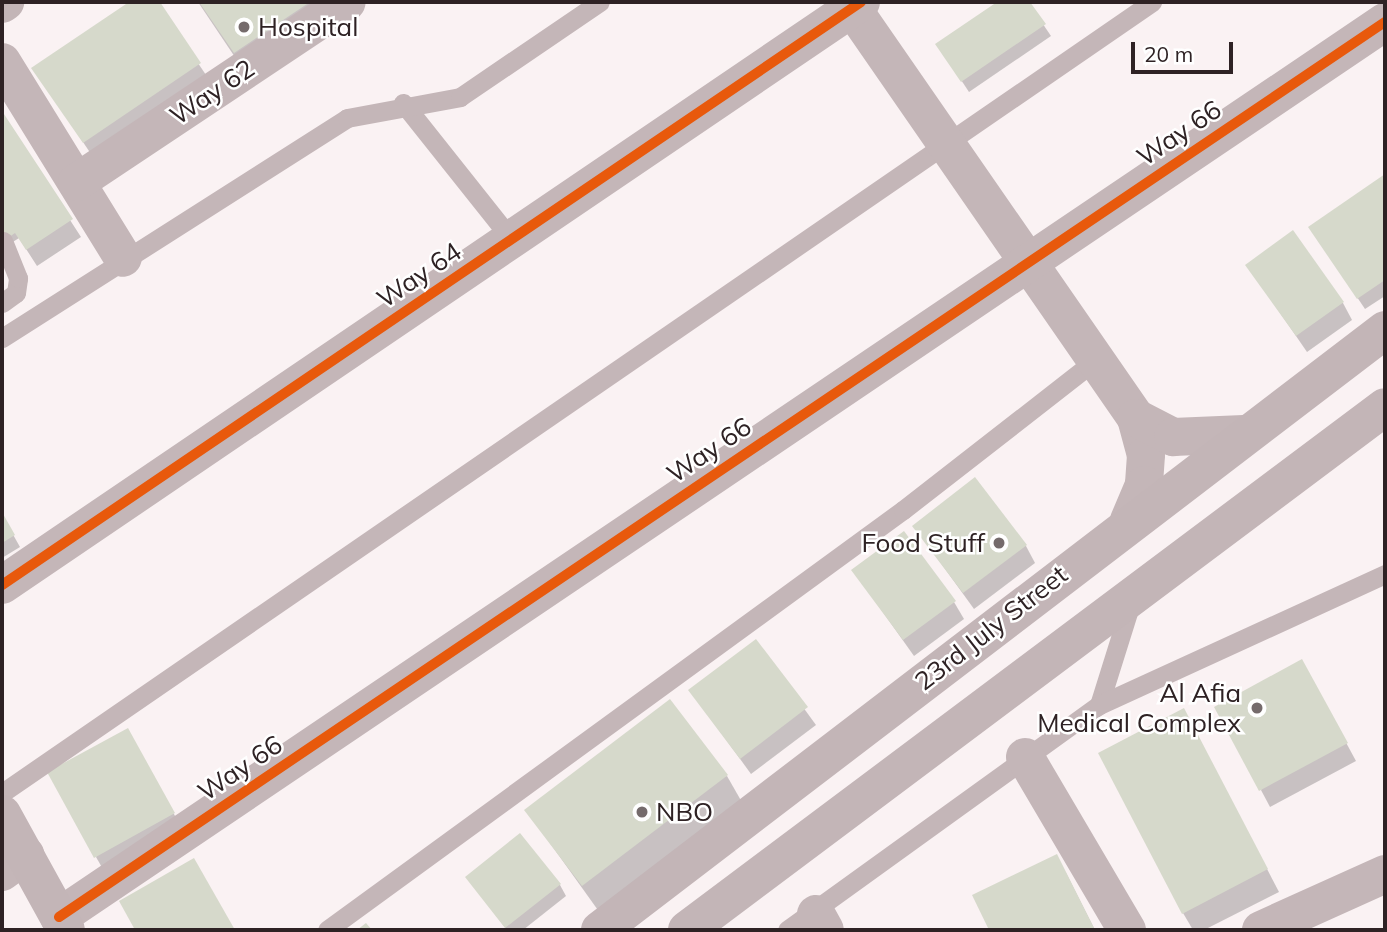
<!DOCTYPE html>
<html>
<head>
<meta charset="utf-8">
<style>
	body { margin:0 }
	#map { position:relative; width:1387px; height:932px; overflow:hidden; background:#faf2f3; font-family:Mulish,sans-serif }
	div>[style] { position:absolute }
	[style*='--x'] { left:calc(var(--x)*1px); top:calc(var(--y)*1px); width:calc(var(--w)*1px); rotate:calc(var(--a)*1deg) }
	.shadow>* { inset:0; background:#0003 }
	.building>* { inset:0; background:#d6d9cb }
	.lane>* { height:19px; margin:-9.5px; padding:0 9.5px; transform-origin:9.5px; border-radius:9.5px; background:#c4b6b8 }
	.street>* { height:38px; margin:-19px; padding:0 19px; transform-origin:19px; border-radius:19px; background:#c4b6b8 }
	.secondary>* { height:38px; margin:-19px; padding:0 19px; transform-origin:19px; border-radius:19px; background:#c3b5b7 }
	.cycleway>* { height:10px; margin:-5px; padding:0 5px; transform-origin:5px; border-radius:5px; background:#e8590c }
	.dots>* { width:19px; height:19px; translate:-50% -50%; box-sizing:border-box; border:4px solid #fff; border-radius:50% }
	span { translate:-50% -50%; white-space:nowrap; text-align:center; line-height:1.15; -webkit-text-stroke:5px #fff; paint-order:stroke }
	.poi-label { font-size:26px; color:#2e2224 }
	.left { translate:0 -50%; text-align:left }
	.right { translate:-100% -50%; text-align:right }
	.street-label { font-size:26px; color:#2e2224 }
	.frame { position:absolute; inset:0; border:4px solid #2e2224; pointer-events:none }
	.scale { position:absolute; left:1131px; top:42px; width:102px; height:32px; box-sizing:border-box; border:4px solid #2e2224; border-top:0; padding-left:9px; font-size:21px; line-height:24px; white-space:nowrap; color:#2e2224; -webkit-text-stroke:5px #fff; paint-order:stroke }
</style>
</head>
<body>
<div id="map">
	<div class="shadow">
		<div style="clip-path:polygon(132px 2px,157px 2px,206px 75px,91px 154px,34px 69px)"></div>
		<div style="clip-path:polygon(198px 2px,368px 2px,251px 81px)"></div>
		<div style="clip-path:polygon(1000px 2px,1028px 2px,1051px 36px,969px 92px,938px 45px)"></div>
		<div style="clip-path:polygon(2px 115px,81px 237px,37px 266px,19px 238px,2px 249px)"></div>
		<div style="clip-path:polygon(1385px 176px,1385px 296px,1365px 309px,1310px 227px)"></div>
		<div style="clip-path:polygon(1247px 265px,1343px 303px,1352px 320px,1307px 352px)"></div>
		<div style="clip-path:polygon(2px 515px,20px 547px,2px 558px)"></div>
		<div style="clip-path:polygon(914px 526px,1026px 546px,1035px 563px,974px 609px)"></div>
		<div style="clip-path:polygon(853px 570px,954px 602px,964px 619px,914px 656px)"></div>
		<div style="clip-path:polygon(755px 641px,816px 725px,751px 774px,690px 690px)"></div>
		<div style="clip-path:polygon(1311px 678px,1356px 761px,1270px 807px,1261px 790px)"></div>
		<div style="clip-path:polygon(1195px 731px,1279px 892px,1204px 930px,1193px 930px,1183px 913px)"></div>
		<div style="clip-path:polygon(143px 758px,190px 843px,112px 885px,96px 857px)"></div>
		<div style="clip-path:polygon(727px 776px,743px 804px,600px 913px,527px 811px)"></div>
		<div style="clip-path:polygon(1066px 873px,1095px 930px,991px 930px,974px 896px)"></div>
		<div style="clip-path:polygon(467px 877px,560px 885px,566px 896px,523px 930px,507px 930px)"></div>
	</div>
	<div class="building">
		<div style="clip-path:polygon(129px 2px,160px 2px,201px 63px,83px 143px,31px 68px)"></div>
		<div style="clip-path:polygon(199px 2px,310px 2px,234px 53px)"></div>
		<div style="clip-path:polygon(997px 2px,1030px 2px,1046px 24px,961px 82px,935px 44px)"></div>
		<div style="clip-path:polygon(2px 111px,73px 219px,26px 250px,15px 233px,2px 242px)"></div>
		<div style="clip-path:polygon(1385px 174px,1385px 280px,1357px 299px,1308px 227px)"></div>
		<div style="clip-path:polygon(1293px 230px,1344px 302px,1296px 336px,1245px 265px)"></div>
		<div style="clip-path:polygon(975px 477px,1027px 545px,963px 593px,912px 526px)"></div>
		<div style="clip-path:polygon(2px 512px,15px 535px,2px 543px)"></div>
		<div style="clip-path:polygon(904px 531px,956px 601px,903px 640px,851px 570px)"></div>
		<div style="clip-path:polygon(756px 639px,808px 707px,740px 759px,688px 690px)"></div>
		<div style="clip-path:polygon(1302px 659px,1348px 743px,1259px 791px,1214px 707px)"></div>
		<div style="clip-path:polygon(670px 699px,728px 775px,582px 886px,524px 810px)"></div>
		<div style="clip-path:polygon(1184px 708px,1268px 869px,1182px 914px,1098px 753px)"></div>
		<div style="clip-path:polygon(128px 728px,175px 813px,94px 858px,47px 772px)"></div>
		<div style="clip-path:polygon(520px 833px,561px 884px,505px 928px,465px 877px)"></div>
		<div style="clip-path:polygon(1057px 854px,1095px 930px,989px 930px,972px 895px)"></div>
		<div style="clip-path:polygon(194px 858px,235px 930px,135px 930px,119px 901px)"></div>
		<div style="clip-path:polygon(366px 923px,372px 930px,357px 930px)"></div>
	</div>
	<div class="lane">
		<div style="--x:403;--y:103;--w:174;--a:51.5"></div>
		<div style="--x:2;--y:303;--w:17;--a:-36"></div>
		<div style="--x:16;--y:293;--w:15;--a:-82"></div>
		<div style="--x:18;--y:278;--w:40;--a:-112"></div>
		<div style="--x:2;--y:338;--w:409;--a:-32.5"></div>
		<div style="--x:347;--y:118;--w:115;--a:-10.5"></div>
		<div style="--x:460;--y:97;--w:169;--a:-34.2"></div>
		<div style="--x:1099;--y:705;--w:107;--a:-72.6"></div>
		<div style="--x:2;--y:793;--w:1396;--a:-34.52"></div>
		<div style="--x:327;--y:930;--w:713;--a:-36.1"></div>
		<div style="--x:903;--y:510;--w:244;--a:-37.9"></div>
		<div style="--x:787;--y:930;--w:385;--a:-35.8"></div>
		<div style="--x:1099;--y:705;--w:315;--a:-24.6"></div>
	</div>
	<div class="street">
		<div style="--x:848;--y:2;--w:506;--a:55.3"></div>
		<div style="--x:1136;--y:418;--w:38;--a:75"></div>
		<div style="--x:1146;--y:455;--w:30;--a:94"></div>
		<div style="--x:1144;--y:485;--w:39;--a:113"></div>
		<div style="--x:2;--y:62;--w:230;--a:58.3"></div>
		<div style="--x:77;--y:182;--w:324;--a:-33.7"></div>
		<div style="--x:1136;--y:418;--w:42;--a:27.2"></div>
		<div style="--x:1173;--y:437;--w:71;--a:-2.4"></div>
		<div style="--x:2;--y:585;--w:1038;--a:-34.16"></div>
		<div style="--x:1025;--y:757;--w:201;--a:59.5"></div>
		<div style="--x:2;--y:872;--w:29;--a:-36"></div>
		<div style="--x:816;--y:914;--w:18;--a:61"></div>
		<div style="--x:59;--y:917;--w:1600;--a:-34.02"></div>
		<div style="--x:1261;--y:930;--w:136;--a:-24.3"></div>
	</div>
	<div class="secondary">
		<div style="--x:2;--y:4;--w:4;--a:-34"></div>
		<div style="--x:2;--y:814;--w:132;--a:61.1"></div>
		<div style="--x:600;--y:930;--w:988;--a:-37.39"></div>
		<div style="--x:687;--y:930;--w:872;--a:-36.84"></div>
	</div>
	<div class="cycleway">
		<div style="--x:2;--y:585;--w:1038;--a:-34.16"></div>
		<div style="--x:59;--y:917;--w:1600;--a:-34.02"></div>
	</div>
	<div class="dots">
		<div style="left:244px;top:27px;background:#756b6c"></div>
		<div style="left:999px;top:543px;background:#756b6c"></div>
		<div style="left:1257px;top:708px;background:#756b6c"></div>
		<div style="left:642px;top:812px;background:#756b6c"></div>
	</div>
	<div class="poi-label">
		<span class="left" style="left:258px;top:27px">Hospital</span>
		<span class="right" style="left:985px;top:543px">Food Stuff</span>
		<span class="right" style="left:1241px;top:708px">Al Afia<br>Medical Complex</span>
		<span class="left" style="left:656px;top:812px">NBO</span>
	</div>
	<div class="street-label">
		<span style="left:212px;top:92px;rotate:-34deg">Way 62</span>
		<span style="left:1179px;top:133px;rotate:-34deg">Way 66</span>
		<span style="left:419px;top:275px;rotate:-34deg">Way 64</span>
		<span style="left:709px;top:450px;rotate:-34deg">Way 66</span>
		<span style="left:991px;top:628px;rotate:-38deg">23rd July Street</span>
		<span style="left:240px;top:768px;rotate:-34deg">Way 66</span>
	</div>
	<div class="frame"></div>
	<div class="scale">20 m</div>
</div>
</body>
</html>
